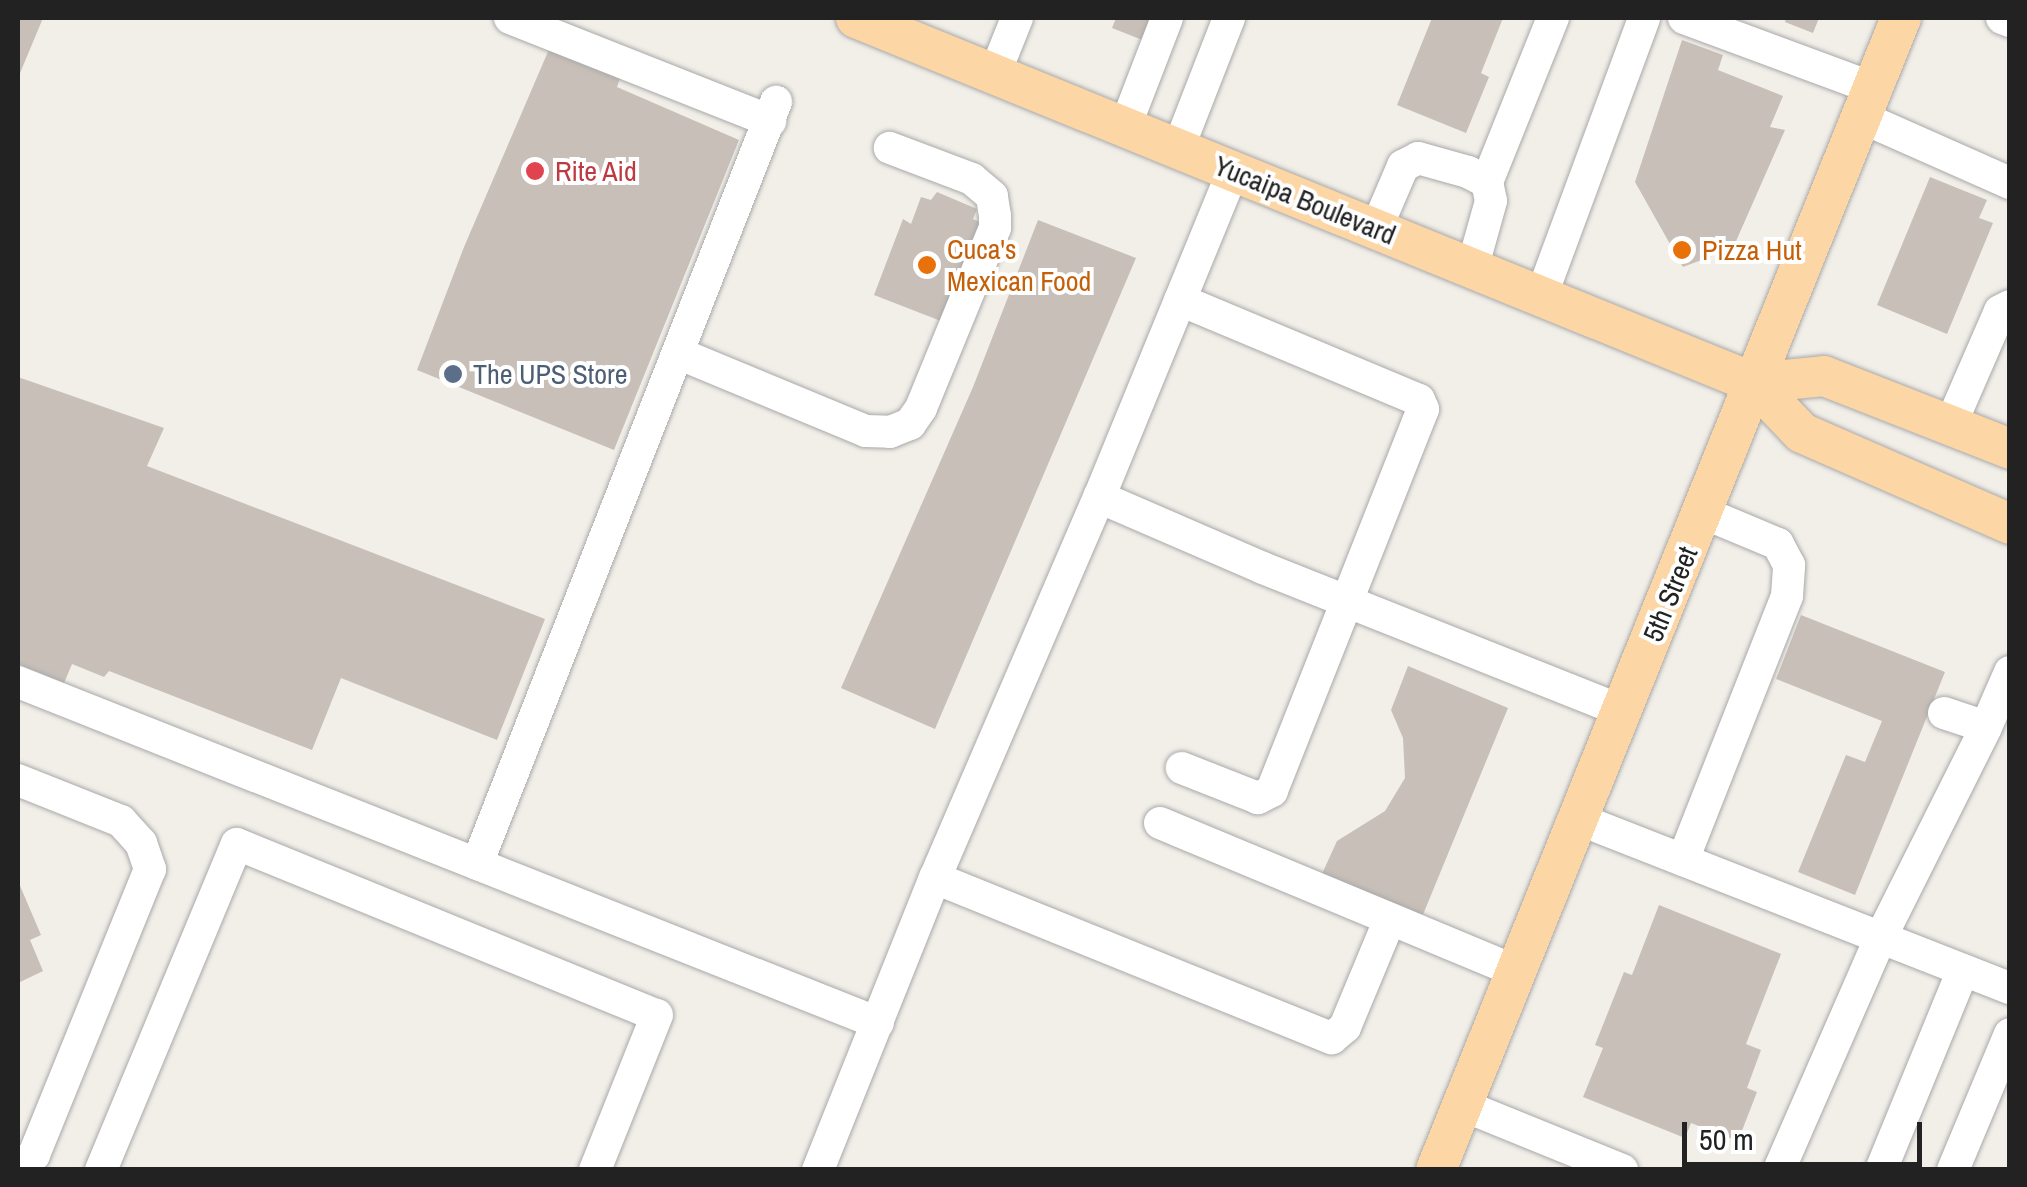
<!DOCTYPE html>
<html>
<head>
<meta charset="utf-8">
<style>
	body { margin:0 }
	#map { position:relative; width:2027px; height:1187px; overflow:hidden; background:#f2efe9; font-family:"Archivo Narrow",sans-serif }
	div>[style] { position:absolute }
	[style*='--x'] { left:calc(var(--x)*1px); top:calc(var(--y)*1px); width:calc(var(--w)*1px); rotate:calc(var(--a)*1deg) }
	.building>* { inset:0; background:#c7bfb8 }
	.roads { filter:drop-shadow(0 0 2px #a9a9a9) drop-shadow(0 0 2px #a9a9a9) }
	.minor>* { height:32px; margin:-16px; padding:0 16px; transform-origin:16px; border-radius:16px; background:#fff }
	.major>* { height:40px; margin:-20px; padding:0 20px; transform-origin:20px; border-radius:20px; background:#fcd6a4 }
	.dots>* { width:28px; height:28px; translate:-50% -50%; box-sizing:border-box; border:5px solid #fff; border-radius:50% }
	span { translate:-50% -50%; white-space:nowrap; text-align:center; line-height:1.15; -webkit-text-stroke:8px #fff; paint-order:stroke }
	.health-label { font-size:28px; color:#be3a42 }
	.left { translate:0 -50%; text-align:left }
	.street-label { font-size:28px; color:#222 }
	.food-label { font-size:28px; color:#c56008 }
	.service-label { font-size:28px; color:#4e5e75 }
	.frame { position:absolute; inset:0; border:20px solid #222; pointer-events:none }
	.scale { position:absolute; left:1682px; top:1122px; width:240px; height:45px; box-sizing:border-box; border:5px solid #222; border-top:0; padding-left:12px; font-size:30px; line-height:35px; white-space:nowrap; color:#222; -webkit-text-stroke:8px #fff; paint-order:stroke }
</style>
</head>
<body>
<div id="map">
	<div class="building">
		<div style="clip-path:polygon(18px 18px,43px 18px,18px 78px)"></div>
		<div style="clip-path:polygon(1116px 18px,1155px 18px,1145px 41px,1112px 28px)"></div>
		<div style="clip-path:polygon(1432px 18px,1503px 18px,1481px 73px,1489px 77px,1466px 133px,1397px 105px)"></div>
		<div style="clip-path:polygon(1786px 18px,1819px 18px,1813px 33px,1785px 22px)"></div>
		<div style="clip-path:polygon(553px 40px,623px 69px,617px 87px,739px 140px,614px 450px,417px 370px,464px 247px)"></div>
		<div style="clip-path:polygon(1682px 40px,1723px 55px,1718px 70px,1783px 96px,1770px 127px,1785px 130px,1733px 248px,1683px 267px,1635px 182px)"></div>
		<div style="clip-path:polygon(1930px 177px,1987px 200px,1979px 218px,1993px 223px,1947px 334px,1877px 305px)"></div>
		<div style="clip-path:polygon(937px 192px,977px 209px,973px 219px,984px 224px,946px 323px,874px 295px,903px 219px,911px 224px,921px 197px,931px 200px)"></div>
		<div style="clip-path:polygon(1038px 220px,1136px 258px,935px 729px,841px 688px,973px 387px)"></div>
		<div style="clip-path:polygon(18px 377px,164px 428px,147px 466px,545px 619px,497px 740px,341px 678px,312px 750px,109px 671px,104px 677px,72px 664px,64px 683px,18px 664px)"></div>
		<div style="clip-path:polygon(1801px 615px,1945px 672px,1855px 895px,1798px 872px,1846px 755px,1865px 762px,1882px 721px,1776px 679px)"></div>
		<div style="clip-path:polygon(1408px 666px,1508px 708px,1422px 917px,1321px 876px,1337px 841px,1385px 811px,1405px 778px,1403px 738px,1391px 710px)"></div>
		<div style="clip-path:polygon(18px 881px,41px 935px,30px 940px,43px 971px,18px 983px)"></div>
		<div style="clip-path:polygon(1659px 905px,1781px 954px,1746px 1044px,1761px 1050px,1747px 1088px,1757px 1092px,1738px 1141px,1691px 1123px,1685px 1138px,1583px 1097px,1603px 1048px,1595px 1045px,1624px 972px,1632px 975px)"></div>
	</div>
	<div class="roads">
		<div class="minor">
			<div style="--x:510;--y:18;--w:280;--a:21.6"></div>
			<div style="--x:1684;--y:18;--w:202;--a:20.3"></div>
			<div style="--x:2002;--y:18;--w:9;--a:21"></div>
			<div style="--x:995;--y:73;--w:59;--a:-68.2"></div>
			<div style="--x:1861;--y:117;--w:163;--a:23.9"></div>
			<div style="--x:1125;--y:127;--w:117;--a:-68.9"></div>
			<div style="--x:1178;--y:149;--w:141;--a:-68.7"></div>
			<div style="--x:1233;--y:171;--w:352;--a:112.3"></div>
			<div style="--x:1099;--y:497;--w:179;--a:23.4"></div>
			<div style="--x:1263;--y:568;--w:386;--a:21.7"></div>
			<div style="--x:1487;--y:182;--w:177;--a:-68.1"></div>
			<div style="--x:1376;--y:229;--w:69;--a:-66.8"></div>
			<div style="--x:1403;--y:166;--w:17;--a:-28"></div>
			<div style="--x:1418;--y:158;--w:52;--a:15.6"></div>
			<div style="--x:1468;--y:172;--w:21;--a:28"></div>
			<div style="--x:1487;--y:182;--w:19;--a:78"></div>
			<div style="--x:1491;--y:201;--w:71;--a:105.6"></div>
			<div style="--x:1541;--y:297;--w:297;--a:-69.7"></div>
			<div style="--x:1180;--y:300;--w:259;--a:22.7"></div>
			<div style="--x:1419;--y:400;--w:10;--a:66"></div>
			<div style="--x:1423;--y:409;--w:411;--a:111.6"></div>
			<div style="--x:1272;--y:791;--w:16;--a:153"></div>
			<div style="--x:1258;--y:798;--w:82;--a:-158.5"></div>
			<div style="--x:680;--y:354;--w:201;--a:22.5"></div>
			<div style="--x:866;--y:431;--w:24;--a:2"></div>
			<div style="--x:890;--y:432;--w:22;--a:-22"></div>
			<div style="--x:910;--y:424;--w:19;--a:-55"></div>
			<div style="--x:921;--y:408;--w:195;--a:-67.7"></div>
			<div style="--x:995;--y:228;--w:12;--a:-90"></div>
			<div style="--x:995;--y:216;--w:20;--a:-99"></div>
			<div style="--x:992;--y:196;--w:26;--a:-140"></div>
			<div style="--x:972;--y:179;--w:88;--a:-159.3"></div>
			<div style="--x:1950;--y:426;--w:125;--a:-66.5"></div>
			<div style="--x:2000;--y:311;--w:11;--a:-27"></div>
			<div style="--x:18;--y:682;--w:925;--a:21.63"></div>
			<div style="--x:1944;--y:713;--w:44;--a:18.4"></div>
			<div style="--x:1986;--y:727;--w:60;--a:-66.4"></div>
			<div style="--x:18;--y:780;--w:111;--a:21.7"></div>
			<div style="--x:121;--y:821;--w:30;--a:48"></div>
			<div style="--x:141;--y:843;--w:28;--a:71"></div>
			<div style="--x:150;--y:869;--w:309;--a:112.1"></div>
			<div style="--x:34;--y:1155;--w:19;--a:145"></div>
			<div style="--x:1578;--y:819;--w:464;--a:21.4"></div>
			<div style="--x:1160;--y:823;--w:385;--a:22.6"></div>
			<div style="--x:1683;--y:860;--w:284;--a:-68.5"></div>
			<div style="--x:1787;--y:596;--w:31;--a:-86"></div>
			<div style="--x:1789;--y:565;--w:24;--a:-118"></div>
			<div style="--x:1778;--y:544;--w:80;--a:-157.3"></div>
			<div style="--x:477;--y:864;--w:819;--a:-68.58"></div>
			<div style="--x:935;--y:878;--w:428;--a:22"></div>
			<div style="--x:1332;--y:1038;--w:17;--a:-40"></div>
			<div style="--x:1345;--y:1027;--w:117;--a:-67.4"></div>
			<div style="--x:1462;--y:1105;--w:173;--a:22.1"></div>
			<div style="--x:101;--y:1170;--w:353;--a:-67.4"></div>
			<div style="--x:237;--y:844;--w:453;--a:22.2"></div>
			<div style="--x:657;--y:1015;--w:167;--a:111.8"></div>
			<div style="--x:818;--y:1170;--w:315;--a:-68.2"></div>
			<div style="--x:935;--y:878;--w:415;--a:-66.7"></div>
			<div style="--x:1779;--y:1170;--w:252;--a:-66.4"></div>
			<div style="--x:1880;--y:939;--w:237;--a:-63.4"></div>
			<div style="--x:1881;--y:1170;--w:216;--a:-67.7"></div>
			<div style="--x:1953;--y:1170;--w:147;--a:-67.3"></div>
		</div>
		<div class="major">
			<div style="--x:856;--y:18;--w:969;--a:22.12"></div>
			<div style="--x:1754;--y:383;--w:69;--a:46.2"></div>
			<div style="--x:1802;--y:433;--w:227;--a:23.6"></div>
			<div style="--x:1754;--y:383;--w:70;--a:-5.7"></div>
			<div style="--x:1824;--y:376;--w:200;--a:21.4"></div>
			<div style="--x:1436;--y:1170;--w:1242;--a:-68.02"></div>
		</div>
	</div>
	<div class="dots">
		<div style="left:535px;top:171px;background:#e0444e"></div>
		<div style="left:1682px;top:250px;background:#e8710a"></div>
		<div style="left:927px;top:265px;background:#e8710a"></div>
		<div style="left:453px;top:374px;background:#5c6f8a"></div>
	</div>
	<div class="health-label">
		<span class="left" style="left:555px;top:171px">Rite Aid</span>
	</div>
	<div class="street-label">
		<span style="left:1305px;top:200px;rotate:22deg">Yucaipa Boulevard</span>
		<span style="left:1670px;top:594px;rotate:-68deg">5th Street</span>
	</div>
	<div class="food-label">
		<span class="left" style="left:947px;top:265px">Cuca's<br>Mexican Food</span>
		<span class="left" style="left:1702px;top:250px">Pizza Hut</span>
	</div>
	<div class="service-label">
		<span class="left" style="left:473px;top:374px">The UPS Store</span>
	</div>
	<div class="frame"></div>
	<div class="scale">50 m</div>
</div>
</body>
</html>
